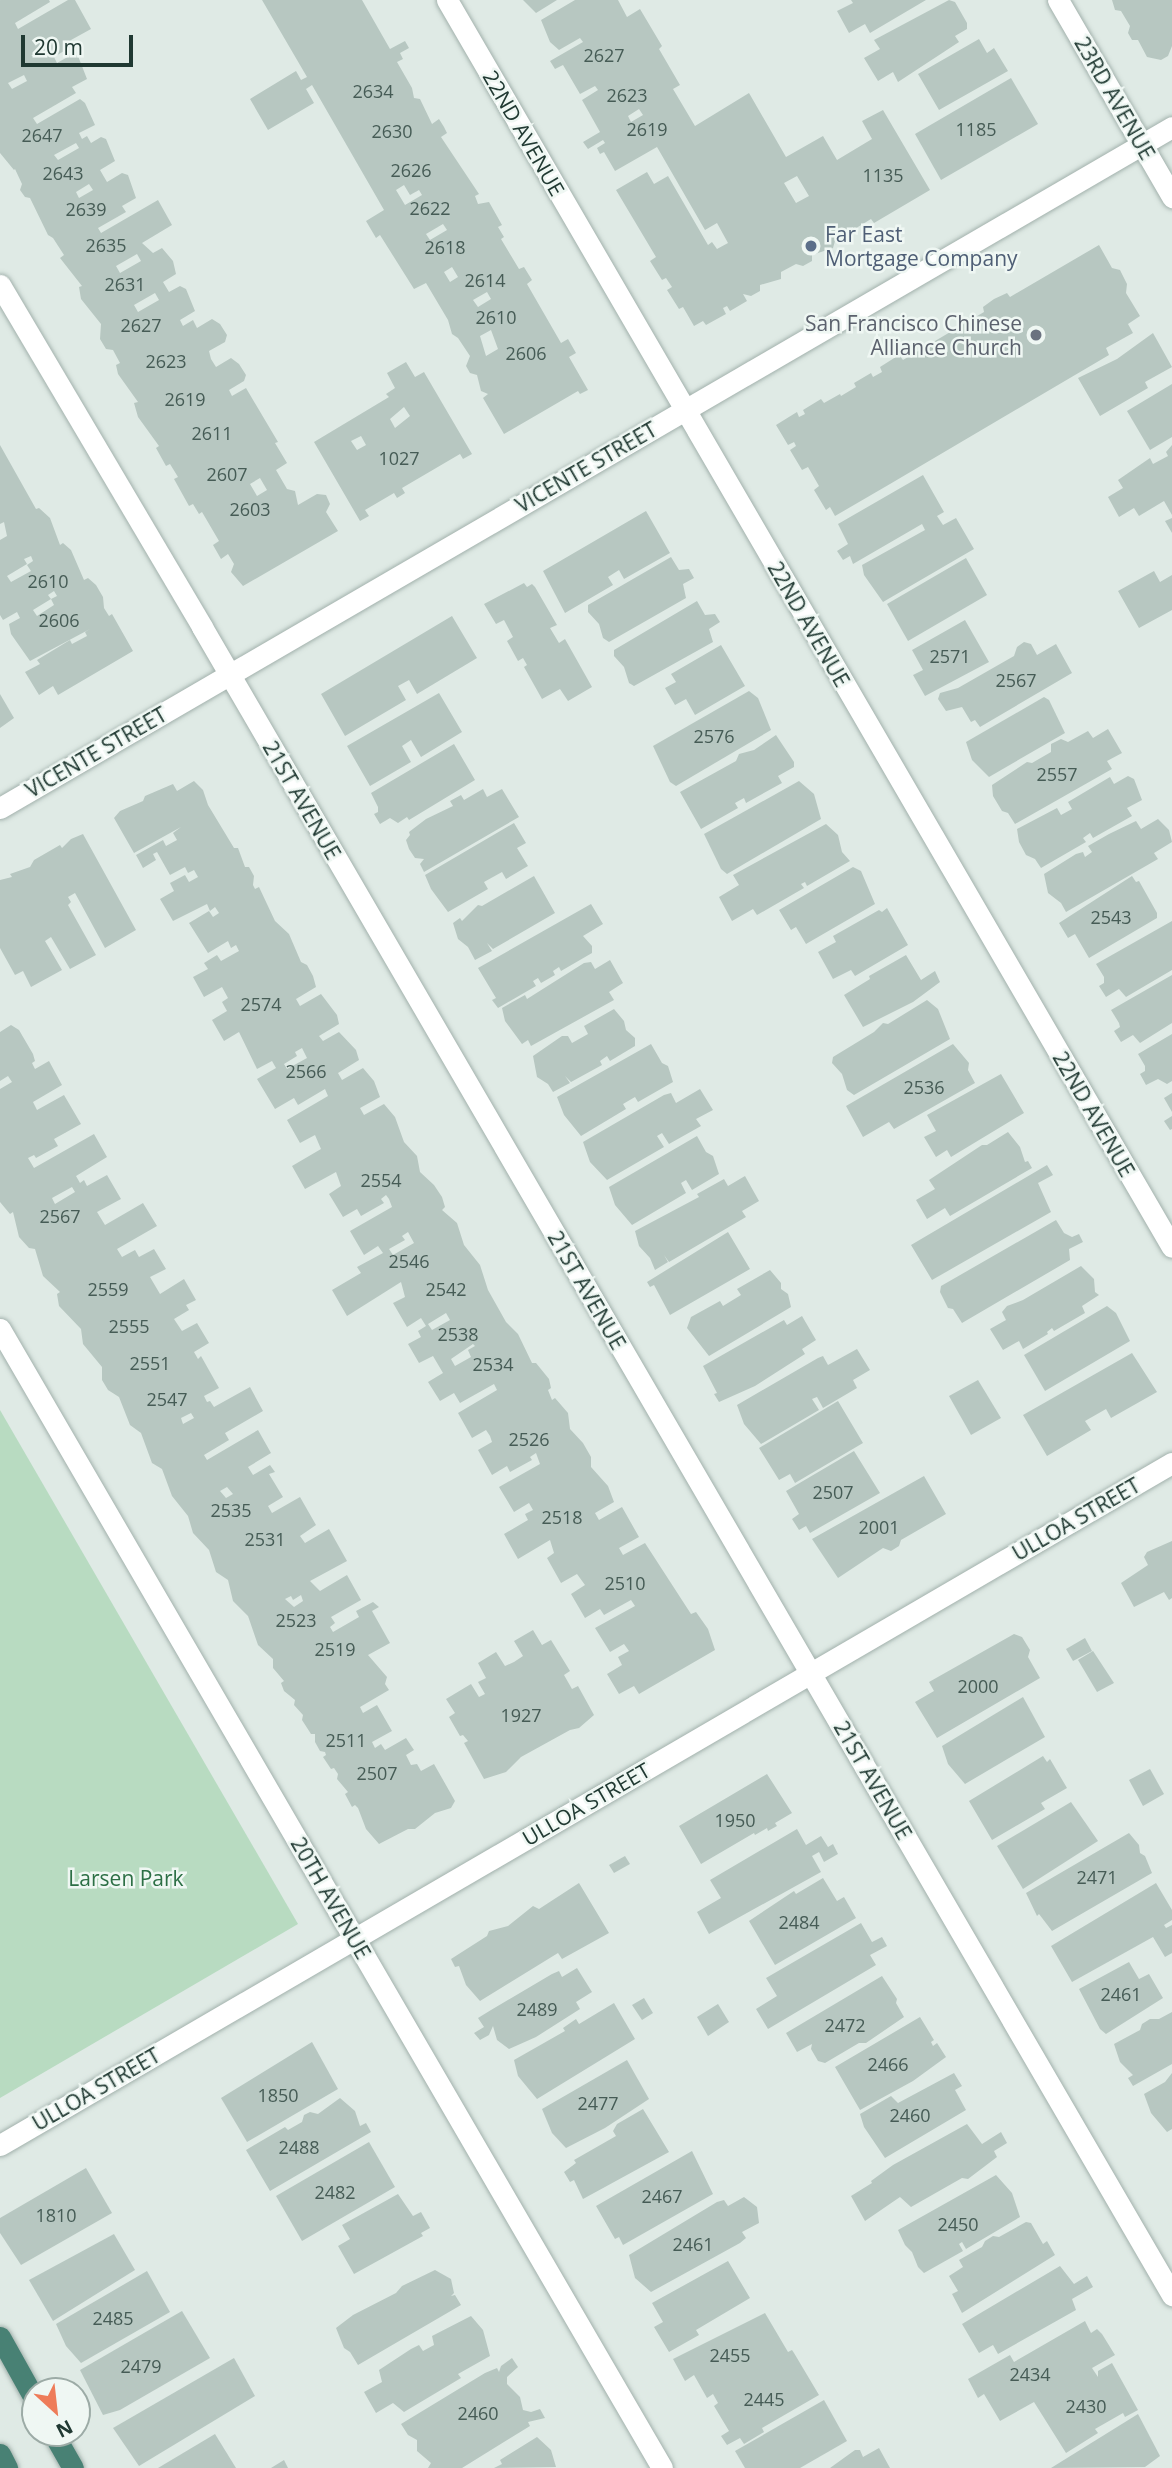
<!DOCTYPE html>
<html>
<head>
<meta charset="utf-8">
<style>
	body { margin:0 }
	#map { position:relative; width:1172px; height:2468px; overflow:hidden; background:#dfeae5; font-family:"Open Sans",sans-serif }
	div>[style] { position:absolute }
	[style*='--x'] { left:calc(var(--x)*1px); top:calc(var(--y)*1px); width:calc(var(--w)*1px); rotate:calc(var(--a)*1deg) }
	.green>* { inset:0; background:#b8dbc1 }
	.building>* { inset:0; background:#b7c7c1 }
	.roads { filter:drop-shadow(0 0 2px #a2b1ac) drop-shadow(0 0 2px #a2b1ac) }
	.minor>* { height:21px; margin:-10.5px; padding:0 10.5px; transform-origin:10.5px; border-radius:10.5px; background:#fff }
	.tertiary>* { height:21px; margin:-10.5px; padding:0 10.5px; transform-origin:10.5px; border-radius:10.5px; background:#fff }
	.trunk>* { height:21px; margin:-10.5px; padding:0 10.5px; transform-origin:10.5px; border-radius:10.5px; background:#488174 }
	.dots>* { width:19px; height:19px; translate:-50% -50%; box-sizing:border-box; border:4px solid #eff7f3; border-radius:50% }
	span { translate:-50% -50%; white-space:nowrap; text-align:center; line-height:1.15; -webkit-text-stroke:5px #eff7f3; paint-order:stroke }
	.number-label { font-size:18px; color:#465c56 }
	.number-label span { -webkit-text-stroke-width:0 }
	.street-label { font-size:21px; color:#203932 }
	.service-label { font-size:21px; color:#4e5e75 }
	.left { translate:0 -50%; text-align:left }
	.worship-label { font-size:21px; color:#5b616d }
	.right { translate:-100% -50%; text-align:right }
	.park-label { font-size:21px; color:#2c6f45 }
	.north { position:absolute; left:21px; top:2377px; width:70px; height:70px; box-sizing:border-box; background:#eff7f3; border:2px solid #9caba6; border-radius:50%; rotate:153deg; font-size:19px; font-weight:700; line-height:28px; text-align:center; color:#203932 }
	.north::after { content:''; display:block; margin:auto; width:24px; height:32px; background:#ee7c59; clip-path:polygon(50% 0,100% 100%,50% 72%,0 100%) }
	.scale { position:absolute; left:21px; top:35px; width:112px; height:32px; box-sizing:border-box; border:4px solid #203932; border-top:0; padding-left:9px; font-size:21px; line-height:24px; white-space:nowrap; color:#203932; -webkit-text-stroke:5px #eff7f3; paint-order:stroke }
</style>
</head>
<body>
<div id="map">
	<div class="green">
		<div style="clip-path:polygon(0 1410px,298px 1924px,0 2098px)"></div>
	</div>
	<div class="building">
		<div style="clip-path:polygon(evenodd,0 0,49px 0,50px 2px,15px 23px,18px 29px,68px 0,75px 0,91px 29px,71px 40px,74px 45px,54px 57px,57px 63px,73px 54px,78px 56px,87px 79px,72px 87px,76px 93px,33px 118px,37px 124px,80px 99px,85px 103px,95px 125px,79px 133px,82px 139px,87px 136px,91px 143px,101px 137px,106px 139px,115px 161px,100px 170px,107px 182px,122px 173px,128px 175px,136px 198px,122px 206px,126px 212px,98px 228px,101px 233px,158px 200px,172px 225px,142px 243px,153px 253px,162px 248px,173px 261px,176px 274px,163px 282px,169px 292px,180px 286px,186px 289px,195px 311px,180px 320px,183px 326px,193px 320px,197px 328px,212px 319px,220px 324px,227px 335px,225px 342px,209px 351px,211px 359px,216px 367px,231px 358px,239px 364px,246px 375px,244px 381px,229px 390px,232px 396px,246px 388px,278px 442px,275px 443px,287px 463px,276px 470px,287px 489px,295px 491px,298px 505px,317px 494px,326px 495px,330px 504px,326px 512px,338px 531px,243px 586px,231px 572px,234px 564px,228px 554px,221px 559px,213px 545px,219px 541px,202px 512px,199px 514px,193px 504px,189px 506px,174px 479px,178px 477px,170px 464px,166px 466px,156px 448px,159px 446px,138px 417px,134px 403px,138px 402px,118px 374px,116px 365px,120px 363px,113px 350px,106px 349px,100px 339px,101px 324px,81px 299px,79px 287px,82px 286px,60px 258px,64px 255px,53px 238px,48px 235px,30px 198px,25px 197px,20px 190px,22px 184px,15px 169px,14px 170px,0 153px,0 0,24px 75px,27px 81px,12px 89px,8px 83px,24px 75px,0 0,76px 143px,79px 148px,58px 160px,54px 155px,76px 143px,0 0,89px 184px,93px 190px,79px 198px,76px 192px,89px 184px,0 0,137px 254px,141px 261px,120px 273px,116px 266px,137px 254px,0 0,155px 293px,159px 300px,138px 312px,134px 305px,155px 293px,0 0,260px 478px,267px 490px,257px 496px,250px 484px,260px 478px)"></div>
		<div style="clip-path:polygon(evenodd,262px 0,362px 0,390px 49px,405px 41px,409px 48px,400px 53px,403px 59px,397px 62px,412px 88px,414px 98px,420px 99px,432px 124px,439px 119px,444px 127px,447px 133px,441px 137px,479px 194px,475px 196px,478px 204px,489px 202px,502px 225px,498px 227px,504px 237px,501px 239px,519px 269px,524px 267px,532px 280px,527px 284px,561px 343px,568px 339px,576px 353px,569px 357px,588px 390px,580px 394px,578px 391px,504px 434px,483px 398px,488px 394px,481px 391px,477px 375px,470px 373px,466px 366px,470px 356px,458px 338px,452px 334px,448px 320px,426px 283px,414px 289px,380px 235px,376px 238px,366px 221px,384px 210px,312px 85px,306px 89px,314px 103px,268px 130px,250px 99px,296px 71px,301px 80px,307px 77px,262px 0,404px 185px,410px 195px,419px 190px,422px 195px,405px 205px,396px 190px,404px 185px,262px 0,443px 224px,447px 230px,430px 240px,426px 234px,443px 224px,262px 0,452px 267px,458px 277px,450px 282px,444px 272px,452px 267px,262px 0,487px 292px,491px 299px,478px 307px,473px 300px,487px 292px,262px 0,491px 330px,498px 349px,486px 356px,480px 336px,491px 330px)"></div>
		<div style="clip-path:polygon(523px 0,557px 0,536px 13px)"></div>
		<div style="clip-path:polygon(evenodd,575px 0,618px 0,627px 17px,640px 9px,662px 46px,659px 49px,680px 85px,673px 89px,695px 126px,749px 93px,786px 157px,823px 136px,837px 160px,872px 139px,862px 121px,883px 110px,930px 190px,874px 223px,871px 219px,835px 241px,833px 248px,812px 255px,812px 261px,803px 266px,796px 264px,781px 272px,781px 279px,760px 285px,760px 291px,751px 296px,743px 294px,747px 301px,730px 311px,727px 306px,723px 308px,726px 314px,706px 325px,703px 321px,694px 326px,683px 307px,679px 309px,667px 290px,672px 287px,666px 278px,662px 280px,650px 261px,656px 257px,616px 190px,647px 172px,654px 184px,668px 176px,708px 245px,712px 242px,717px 249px,728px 243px,717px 223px,705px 230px,657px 147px,615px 171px,604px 152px,600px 154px,597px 148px,605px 143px,603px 140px,588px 149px,583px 142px,600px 132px,582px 100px,598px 90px,595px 86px,580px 94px,563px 65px,555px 69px,550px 61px,583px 42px,580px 38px,559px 50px,550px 42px,541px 20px,575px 0,639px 109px,643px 115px,631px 122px,628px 116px,639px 109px,575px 0,797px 176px,809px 196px,796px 203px,784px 183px,797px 176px)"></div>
		<div style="clip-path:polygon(851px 0,926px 0,870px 33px,865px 24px,849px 33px,837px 11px,853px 3px)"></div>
		<div style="clip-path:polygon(949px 0,955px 2px,967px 23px,967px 29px,955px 36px,959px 42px,898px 82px,893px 72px,878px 81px,864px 58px,880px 49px,874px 40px)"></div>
		<div style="clip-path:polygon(1112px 0,1172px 0,1172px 46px,1168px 56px,1161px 60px,1147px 57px,1138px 40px,1132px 40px,1128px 33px,1130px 26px,1121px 11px,1115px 10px)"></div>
		<div style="clip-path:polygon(979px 39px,987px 53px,994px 48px,1008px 71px,939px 110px,918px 74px)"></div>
		<div style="clip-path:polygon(1011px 78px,1038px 124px,941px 180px,915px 134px)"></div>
		<div style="clip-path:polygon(1099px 245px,1112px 268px,1120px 270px,1127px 284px,1126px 293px,1140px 316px,1128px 324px,1133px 333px,1106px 348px,1109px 355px,890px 484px,835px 516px,830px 507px,826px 510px,814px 490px,819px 486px,808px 467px,802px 470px,790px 450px,796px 446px,794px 442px,788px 445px,776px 425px,797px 412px,799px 417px,805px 414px,803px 410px,821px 399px,824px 403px,840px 394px,841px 396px,856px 387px,854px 383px,871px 373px,873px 377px,882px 372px,880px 367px,899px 355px,903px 360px,984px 312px,983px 307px,994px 299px,1007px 293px,1010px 297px)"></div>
		<div style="clip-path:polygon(1153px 333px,1172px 367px,1145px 382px,1148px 388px,1100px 416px,1078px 378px,1117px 359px)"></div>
		<div style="clip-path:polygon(evenodd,406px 362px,415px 377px,424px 372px,472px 454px,463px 459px,460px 454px,402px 488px,405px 493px,397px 498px,394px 493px,365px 510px,369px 516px,360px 521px,314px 442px,389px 397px,386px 394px,395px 388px,387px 373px,406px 362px,404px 407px,410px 416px,395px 428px,390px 419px,404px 407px,406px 362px,361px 436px,366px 445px,357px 450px,351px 441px,361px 436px)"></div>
		<div style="clip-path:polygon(1172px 384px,1172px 437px,1150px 450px,1127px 411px)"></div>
		<div style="clip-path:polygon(evenodd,0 445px,36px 509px,39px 508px,50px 518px,60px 545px,63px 543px,71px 550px,84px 580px,88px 578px,96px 585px,103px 597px,104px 608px,109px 616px,112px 614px,133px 651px,58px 695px,53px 686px,39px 695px,25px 672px,40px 664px,37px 660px,70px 640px,72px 644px,87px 636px,85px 632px,90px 629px,30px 661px,11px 634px,9px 624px,20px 618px,17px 612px,3px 620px,0 615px,0 540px,7px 536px,4px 522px,0 524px,0 445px,31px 556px,33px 561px,27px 565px,31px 571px,11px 582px,7px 576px,27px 564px,24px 559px,31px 556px,0 445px,54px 591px,57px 596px,51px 599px,54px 605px,37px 616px,33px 610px,51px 599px,48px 595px,54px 591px)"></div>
		<div style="clip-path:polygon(1172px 445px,1172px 515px,1164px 501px,1139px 516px,1134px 508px,1119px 517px,1108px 497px,1123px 488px,1118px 480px,1150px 458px,1153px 464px,1168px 456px,1166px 452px)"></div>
		<div style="clip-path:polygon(923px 475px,944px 512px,937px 516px,943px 525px,956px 518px,974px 549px,883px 602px,864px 575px,862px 565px,925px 530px,922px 524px,853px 564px,850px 556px,843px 560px,837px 551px,848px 544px,838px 524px)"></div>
		<div style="clip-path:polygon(646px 511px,670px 553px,624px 579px,619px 570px,608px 577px,613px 585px,565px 613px,543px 571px)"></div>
		<div style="clip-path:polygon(1172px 518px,1172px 533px,1165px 521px)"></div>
		<div style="clip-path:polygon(671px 557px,679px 570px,689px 569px,694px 578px,683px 584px,686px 598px,609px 642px,603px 638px,599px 624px,588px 612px,588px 605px)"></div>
		<div style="clip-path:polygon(966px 558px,987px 595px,908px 641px,887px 604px)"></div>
		<div style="clip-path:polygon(1154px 571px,1160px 582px,1172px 575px,1172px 610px,1139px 628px,1118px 591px)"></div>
		<div style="clip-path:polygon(524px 583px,527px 587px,532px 584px,535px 587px,557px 625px,550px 628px,559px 643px,565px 639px,592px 687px,568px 701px,560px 689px,542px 699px,524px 667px,527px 665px,523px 658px,518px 661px,507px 641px,513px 637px,504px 620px,496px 624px,484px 604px)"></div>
		<div style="clip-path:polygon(697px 601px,705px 615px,715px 614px,720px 622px,709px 629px,713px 642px,634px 686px,629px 683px,624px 667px,614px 656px,614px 650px)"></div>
		<div style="clip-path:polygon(452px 616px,477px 658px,417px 694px,409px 680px,398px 686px,406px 700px,345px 736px,321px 694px)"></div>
		<div style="clip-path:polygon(965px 620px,989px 662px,925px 696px,913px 675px,923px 670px,912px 650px)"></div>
		<div style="clip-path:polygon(1024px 642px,1031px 644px,1037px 655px,1056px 644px,1072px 673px,980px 727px,975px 720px,971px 722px,962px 707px,946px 711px,938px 699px,940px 693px,958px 688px,1014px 656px,1017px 647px)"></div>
		<div style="clip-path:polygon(721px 645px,745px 686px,695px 715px,686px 699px,675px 705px,665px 688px,676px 682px,671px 674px)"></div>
		<div style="clip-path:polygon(749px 691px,758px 698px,771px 730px,676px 786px,670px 782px,653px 746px)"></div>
		<div style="clip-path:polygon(439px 693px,462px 732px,421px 757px,411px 740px,402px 746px,411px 762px,370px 786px,347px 746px)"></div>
		<div style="clip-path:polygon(0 694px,14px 718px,0 728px)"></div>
		<div style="clip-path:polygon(1044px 697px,1049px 700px,1065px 733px,989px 777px,972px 760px,966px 742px)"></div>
		<div style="clip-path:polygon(1108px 729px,1122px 753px,1107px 761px,1112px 769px,1015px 824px,1008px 813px,1002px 811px,993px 796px,992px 785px,1027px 762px,1032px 763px,1051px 752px,1051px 744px,1061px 739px,1068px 742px,1088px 731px,1093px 738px)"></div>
		<div style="clip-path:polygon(776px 735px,794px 762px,794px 767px,778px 776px,782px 783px,746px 803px,744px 798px,735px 803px,738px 808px,701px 829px,680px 792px,736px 761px,739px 754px,754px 750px)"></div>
		<div style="clip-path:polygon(454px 744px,475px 780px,409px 820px,407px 817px,398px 823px,390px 818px,380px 824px,374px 814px,378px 812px,378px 807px,371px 793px)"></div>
		<div style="clip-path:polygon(1128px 776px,1134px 779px,1142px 800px,1127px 808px,1132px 816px,1093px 838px,1090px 833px,1083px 838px,1086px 842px,1041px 868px,1035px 859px,1026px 855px,1019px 842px,1017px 829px,1057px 808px,1061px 815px,1072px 809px,1068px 802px,1110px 777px,1114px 784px)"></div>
		<div style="clip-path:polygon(evenodd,194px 781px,203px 790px,208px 805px,234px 848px,238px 848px,245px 867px,249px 867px,254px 876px,253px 885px,255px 889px,259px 887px,275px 921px,289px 934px,301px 962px,307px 965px,313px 976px,316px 987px,296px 999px,300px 1006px,321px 994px,337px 1015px,339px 1024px,319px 1036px,323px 1041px,339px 1032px,356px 1050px,359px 1060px,338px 1073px,342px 1080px,363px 1068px,374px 1081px,380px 1097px,360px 1108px,364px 1115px,384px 1104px,395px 1117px,404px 1142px,417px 1156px,420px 1172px,434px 1185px,442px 1197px,445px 1207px,442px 1210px,457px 1223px,464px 1245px,480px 1265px,488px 1290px,506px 1322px,518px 1334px,532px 1363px,536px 1363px,549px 1379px,551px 1388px,548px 1390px,552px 1400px,555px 1398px,568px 1413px,570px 1429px,583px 1443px,591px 1457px,591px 1467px,608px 1486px,614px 1502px,595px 1513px,599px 1520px,622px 1507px,639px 1537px,619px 1548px,623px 1555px,645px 1543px,691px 1614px,696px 1612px,708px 1629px,715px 1650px,639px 1694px,634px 1686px,619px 1694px,607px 1674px,622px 1665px,618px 1657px,629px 1651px,624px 1644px,610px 1652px,595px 1628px,635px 1606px,631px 1600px,604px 1615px,600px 1609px,585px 1618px,571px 1594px,585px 1585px,577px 1574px,561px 1583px,547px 1558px,554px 1553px,550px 1540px,518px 1559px,504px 1534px,528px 1520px,525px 1514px,533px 1510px,529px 1503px,514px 1512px,499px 1487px,540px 1464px,536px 1453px,530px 1457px,532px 1460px,510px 1472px,507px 1466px,492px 1475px,478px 1450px,492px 1442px,490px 1436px,486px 1430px,472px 1438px,458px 1413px,497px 1390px,494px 1384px,460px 1403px,454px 1393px,440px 1401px,428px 1382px,443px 1373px,433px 1356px,419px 1363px,408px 1344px,421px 1337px,418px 1331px,426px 1326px,421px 1318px,407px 1327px,393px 1303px,405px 1297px,401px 1282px,347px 1316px,332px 1290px,361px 1273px,357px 1267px,383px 1253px,378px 1246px,364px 1255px,350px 1231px,392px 1207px,389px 1199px,386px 1195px,381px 1199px,384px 1203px,361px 1216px,357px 1209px,343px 1217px,329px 1194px,341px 1186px,336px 1172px,305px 1189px,292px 1166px,321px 1149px,315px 1135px,300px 1143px,287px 1120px,328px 1096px,325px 1089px,298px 1105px,294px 1098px,275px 1109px,257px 1079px,276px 1068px,272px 1061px,257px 1069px,239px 1032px,224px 1041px,212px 1020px,227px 1011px,222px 1002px,228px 998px,222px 987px,204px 997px,193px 977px,208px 969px,204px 963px,217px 955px,221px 961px,239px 951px,236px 945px,231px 948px,228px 941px,208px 953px,189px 923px,209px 911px,213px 917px,219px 913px,215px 907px,210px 911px,207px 904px,173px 921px,160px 899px,174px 891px,170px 883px,185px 875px,189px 882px,198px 877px,194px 870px,188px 873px,185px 867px,170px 875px,157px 852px,153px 854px,156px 860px,143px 868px,136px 855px,163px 840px,166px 846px,177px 840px,173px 833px,181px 827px,134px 853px,114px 818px,120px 811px,143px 801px,145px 796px,173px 784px,177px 791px,194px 781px,302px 1048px,307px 1058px,287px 1069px,284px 1064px,297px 1056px,295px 1052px,302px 1048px,194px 781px,408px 1232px,414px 1243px,393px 1255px,389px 1249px,405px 1240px,402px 1236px,408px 1232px,194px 781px,446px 1313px,450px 1320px,432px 1330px,428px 1324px,446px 1313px,194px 781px,473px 1344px,475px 1346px,468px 1350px,471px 1357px,455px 1366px,451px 1359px,473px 1344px)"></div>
		<div style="clip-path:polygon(799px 781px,814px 794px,821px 819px,727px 874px,721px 869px,704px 834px)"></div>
		<div style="clip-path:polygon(483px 789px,487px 797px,502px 789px,519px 817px,424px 872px,420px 864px,424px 859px,415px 858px,409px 849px,406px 840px,410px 835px,409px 832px,426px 819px,453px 806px,450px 801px,461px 795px,464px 800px)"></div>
		<div style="clip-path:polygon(1158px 819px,1169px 830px,1172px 842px,1154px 853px,1158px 859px,1066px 912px,1061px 903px,1048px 893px,1044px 874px,1076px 854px,1083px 852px,1085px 857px,1092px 852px,1088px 846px,1109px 834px,1136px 821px,1141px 829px)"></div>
		<div style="clip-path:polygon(514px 823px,526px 843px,517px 848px,528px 866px,506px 879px,502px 872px,484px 882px,488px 889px,448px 912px,431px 889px,425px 875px)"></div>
		<div style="clip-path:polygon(826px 824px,838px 835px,842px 852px,850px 861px,807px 886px,805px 882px,801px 884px,804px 888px,757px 915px,753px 909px,732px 921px,719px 897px,739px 885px,733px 875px)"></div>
		<div style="clip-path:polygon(83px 834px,136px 930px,105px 948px,75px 893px,68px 897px,71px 902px,68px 905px,96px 955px,70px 969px,51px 937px,45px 941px,62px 970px,31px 987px,23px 971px,15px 975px,0 948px,0 880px,12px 877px,10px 874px,30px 867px,34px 860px,60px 845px,62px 848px,71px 839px)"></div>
		<div style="clip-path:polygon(853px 867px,861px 871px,875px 904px,806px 944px,796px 927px,791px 930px,779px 910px)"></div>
		<div style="clip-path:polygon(534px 876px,555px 913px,493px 949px,487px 943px,492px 951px,475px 960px,468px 947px,458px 939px,453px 923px,460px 918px,462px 921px,478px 905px,482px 906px)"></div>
		<div style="clip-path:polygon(1132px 876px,1136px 882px,1139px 881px,1157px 913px,1157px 918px,1089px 958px,1075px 934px,1068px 938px,1059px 923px)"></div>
		<div style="clip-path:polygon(591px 904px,603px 924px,583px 936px,592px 946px,592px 953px,561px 971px,559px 967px,553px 971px,555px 975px,541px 983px,538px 978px,533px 981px,536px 986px,498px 1008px,492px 1000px,496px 998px,478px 968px)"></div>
		<div style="clip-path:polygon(887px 908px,908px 945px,855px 976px,851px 970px,833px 979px,818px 952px,836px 942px,833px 936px,879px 910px,882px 912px)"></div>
		<div style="clip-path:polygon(1172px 921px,1172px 970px,1126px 997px,1119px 989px,1106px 997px,1099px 986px,1104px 983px,1104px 977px,1096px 964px)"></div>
		<div style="clip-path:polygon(906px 955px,921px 980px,935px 971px,940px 982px,913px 1002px,863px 1027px,844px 995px,870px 979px,869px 976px)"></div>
		<div style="clip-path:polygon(610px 960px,623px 983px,609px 992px,614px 1000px,531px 1046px,528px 1040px,522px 1044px,505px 1021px,502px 1008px,525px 995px,527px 999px,584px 963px,591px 962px,595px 969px)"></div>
		<div style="clip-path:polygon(1172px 975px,1172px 1023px,1140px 1043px,1133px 1035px,1121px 1042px,1114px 1031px,1120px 1027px,1119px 1023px,1111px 1010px)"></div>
		<div style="clip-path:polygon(927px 1000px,938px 1009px,950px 1039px,854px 1095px,847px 1090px,842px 1074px,832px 1063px,833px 1057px,874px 1032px,883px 1023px,888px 1024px)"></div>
		<div style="clip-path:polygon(614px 1009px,624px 1021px,626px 1030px,635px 1038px,635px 1046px,610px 1061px,607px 1056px,600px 1061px,602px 1065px,571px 1082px,565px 1076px,570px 1083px,553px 1092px,548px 1084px,537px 1077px,533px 1056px,562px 1036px,568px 1036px,572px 1043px,588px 1034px,584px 1026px)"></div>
		<div style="clip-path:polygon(evenodd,11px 1025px,19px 1030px,33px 1054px,35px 1061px,32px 1063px,35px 1069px,49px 1061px,62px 1085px,33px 1102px,37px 1110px,64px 1095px,81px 1124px,54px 1139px,58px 1146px,36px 1158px,34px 1155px,28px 1158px,34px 1168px,94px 1134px,107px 1157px,76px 1176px,80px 1183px,84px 1180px,87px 1186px,107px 1175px,121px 1199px,97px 1212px,105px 1225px,143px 1203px,157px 1226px,117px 1249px,122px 1257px,135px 1250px,139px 1257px,154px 1249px,166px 1269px,150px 1277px,160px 1294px,184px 1279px,196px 1300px,186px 1305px,189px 1310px,174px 1319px,182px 1331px,197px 1323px,209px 1343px,194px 1352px,198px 1359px,201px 1356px,219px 1388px,204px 1396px,207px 1402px,210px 1401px,214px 1407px,250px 1387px,263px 1411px,225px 1433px,229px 1440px,204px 1455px,207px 1460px,258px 1430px,271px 1453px,248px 1467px,253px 1475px,270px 1465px,275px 1472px,269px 1474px,283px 1497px,268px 1506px,272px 1513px,300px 1497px,316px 1525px,300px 1536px,305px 1543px,329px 1529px,347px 1561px,310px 1581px,320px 1591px,347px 1575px,361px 1600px,331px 1617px,335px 1623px,330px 1627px,333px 1632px,359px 1617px,356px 1611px,373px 1602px,379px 1607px,372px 1611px,390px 1643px,368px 1655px,387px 1677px,385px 1684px,389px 1690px,360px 1707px,363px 1713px,377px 1705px,392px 1731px,372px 1742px,375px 1748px,381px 1744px,385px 1750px,406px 1738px,414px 1750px,406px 1755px,411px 1765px,417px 1764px,421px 1771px,434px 1764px,455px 1801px,451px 1808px,435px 1813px,415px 1829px,408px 1829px,379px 1844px,366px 1829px,358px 1808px,355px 1805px,352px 1807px,345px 1794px,348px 1792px,337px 1779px,338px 1774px,334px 1768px,331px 1769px,323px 1757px,326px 1755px,325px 1752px,320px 1751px,315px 1742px,315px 1734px,311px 1734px,302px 1720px,303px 1715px,294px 1705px,295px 1700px,284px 1691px,281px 1683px,284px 1681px,273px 1668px,273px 1659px,258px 1645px,248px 1616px,233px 1601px,228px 1580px,216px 1572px,209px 1550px,193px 1533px,188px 1516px,172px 1496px,162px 1469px,152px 1463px,141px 1433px,130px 1425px,119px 1397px,108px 1390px,102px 1380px,102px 1367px,83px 1344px,81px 1329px,59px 1306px,57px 1294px,60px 1292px,43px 1276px,35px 1249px,29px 1248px,19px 1237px,13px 1212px,10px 1214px,0 1202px,0 1089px,12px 1082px,8px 1076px,0 1081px,0 1032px,11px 1025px,72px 1187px,75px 1192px,55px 1204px,52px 1198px,72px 1187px,11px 1025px,191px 1413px,194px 1418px,183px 1424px,181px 1418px,191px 1413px,11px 1025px,227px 1487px,233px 1494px,226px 1498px,220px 1491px,227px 1487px,11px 1025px,301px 1595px,303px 1601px,294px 1607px,285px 1599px,291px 1596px,293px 1600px,301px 1595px)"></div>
		<div style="clip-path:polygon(1172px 1034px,1172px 1081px,1167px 1084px,1158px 1079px,1146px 1085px,1140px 1074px,1145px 1071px,1145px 1066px,1138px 1054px)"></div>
		<div style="clip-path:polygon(651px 1044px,662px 1063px,668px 1066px,673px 1082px,638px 1102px,635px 1097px,623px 1104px,626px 1109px,581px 1136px,564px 1115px,557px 1097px)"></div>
		<div style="clip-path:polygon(953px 1044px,969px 1063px,968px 1070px,975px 1083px,894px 1129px,889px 1122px,863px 1137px,846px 1106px)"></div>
		<div style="clip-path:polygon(1001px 1074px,1024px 1113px,951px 1157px,947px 1150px,936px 1157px,924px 1137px,936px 1131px,927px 1115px)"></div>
		<div style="clip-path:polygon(700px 1089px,713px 1110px,696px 1119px,701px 1126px,669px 1144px,662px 1133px,657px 1136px,664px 1147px,607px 1180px,590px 1162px,583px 1142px,664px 1095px,671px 1093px,676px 1103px)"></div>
		<div style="clip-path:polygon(1172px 1093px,1172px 1112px,1164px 1098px)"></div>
		<div style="clip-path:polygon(1172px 1116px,1172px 1129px,1170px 1130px,1164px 1121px)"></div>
		<div style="clip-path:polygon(1008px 1132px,1020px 1147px,1025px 1162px,1028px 1161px,1032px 1168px,950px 1216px,945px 1208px,927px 1219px,916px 1200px,935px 1189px,929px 1180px,982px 1145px,987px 1145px)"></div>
		<div style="clip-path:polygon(697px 1136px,706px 1152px,713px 1156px,719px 1174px,692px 1190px,686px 1180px,681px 1183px,686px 1193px,632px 1225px,615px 1205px,609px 1187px)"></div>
		<div style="clip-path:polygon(1047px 1165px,1053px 1175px,1038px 1183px,1051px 1212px,932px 1280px,911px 1245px)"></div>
		<div style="clip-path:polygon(745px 1176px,759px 1201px,742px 1211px,746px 1217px,669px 1262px,664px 1255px,668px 1262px,655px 1270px,650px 1258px,639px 1246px,635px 1231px,699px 1197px,697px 1194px,724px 1179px,728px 1186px)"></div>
		<div style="clip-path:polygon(1056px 1220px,1064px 1233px,1072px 1237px,1079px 1234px,1083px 1242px,1069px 1249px,1070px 1260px,962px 1323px,953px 1309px,948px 1308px,940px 1292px,941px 1286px)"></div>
		<div style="clip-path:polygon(728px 1232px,750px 1269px,670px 1315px,654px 1285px,650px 1287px,647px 1282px)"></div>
		<div style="clip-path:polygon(1081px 1266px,1094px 1279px,1095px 1292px,1099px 1295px,1082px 1306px,1085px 1313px,1054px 1331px,1052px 1328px,1047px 1332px,1048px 1334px,1023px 1349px,1019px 1341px,1003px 1350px,990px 1329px,1006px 1320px,1002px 1312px,1007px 1306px,1023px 1300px)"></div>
		<div style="clip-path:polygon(770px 1270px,781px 1283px,781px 1289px,788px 1294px,791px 1307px,709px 1356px,687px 1328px,691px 1317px,720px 1301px,723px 1306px,741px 1295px,737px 1289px)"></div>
		<div style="clip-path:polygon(1107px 1306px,1116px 1313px,1130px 1341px,1045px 1391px,1024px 1355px)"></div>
		<div style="clip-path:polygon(802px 1316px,816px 1340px,802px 1349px,805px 1354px,755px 1386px,719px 1402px,714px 1394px,717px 1393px,703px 1366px,784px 1320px,787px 1325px)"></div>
		<div style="clip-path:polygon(857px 1349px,870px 1370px,853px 1380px,857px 1388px,823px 1408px,817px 1397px,812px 1399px,819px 1410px,761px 1444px,744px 1424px,737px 1405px,818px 1358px,823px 1356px,828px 1365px)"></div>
		<div style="clip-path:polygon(1132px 1353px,1157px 1392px,1111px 1418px,1106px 1409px,1085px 1421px,1091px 1430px,1047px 1456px,1023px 1415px)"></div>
		<div style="clip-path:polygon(978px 1380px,1001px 1418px,971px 1435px,949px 1396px)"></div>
		<div style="clip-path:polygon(838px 1401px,863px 1443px,795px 1483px,790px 1474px,779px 1480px,759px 1448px)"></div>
		<div style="clip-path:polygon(854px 1451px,880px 1493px,810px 1533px,806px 1526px,799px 1530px,792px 1519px,799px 1514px,786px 1491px)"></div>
		<div style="clip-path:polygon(924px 1476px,946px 1514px,901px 1540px,899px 1546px,891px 1551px,883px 1548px,838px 1578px,812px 1539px)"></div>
		<div style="clip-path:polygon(1172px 1541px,1172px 1598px,1169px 1600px,1164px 1592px,1134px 1607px,1121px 1583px,1148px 1565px,1144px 1557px,1147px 1552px)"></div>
		<div style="clip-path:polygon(533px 1630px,542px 1645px,551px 1640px,570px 1671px,564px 1675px,572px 1689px,578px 1686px,594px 1715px,579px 1728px,570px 1730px,521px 1757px,506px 1772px,484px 1779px,464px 1743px,468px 1741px,463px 1735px,460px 1736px,449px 1717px,455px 1713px,446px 1699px,471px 1684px,479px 1697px,485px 1694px,478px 1682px,486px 1678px,478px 1663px,496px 1652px,505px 1666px,514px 1662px,523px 1656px,514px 1641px)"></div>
		<div style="clip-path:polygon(1014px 1634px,1022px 1637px,1030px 1650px,1028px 1657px,1040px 1678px,937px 1738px,915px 1702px,934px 1691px,929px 1682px)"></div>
		<div style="clip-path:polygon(1085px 1638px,1092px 1651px,1073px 1661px,1066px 1649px)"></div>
		<div style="clip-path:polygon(1093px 1651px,1114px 1683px,1097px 1692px,1078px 1660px)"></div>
		<div style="clip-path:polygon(1023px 1697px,1045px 1737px,965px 1784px,948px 1764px,942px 1746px)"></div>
		<div style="clip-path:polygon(1043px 1756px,1047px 1762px,1050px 1759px,1067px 1788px,1041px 1803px,1045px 1809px,992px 1840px,969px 1801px)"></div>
		<div style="clip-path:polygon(1150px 1769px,1164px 1794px,1143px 1806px,1129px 1780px)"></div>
		<div style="clip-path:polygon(767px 1774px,792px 1813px,775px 1823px,777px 1826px,768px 1831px,767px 1828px,755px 1835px,754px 1833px,701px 1864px,679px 1826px)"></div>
		<div style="clip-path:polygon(1071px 1802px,1098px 1841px,1023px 1889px,997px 1846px)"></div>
		<div style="clip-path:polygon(797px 1829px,806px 1845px,821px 1836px,828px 1847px,833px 1844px,838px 1854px,824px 1862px,819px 1852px,812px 1856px,821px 1872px,709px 1934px,697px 1912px,721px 1898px,710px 1880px)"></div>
		<div style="clip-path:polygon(1129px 1833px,1139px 1845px,1140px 1853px,1145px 1856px,1152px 1873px,1052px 1931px,1039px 1914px,1037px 1916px,1026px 1893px)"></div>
		<div style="clip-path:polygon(625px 1856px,630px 1864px,614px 1873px,609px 1865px)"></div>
		<div style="clip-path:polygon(823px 1878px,837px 1901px,844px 1897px,856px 1918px,775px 1965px,749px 1921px,794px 1891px,796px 1894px)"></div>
		<div style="clip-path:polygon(579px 1883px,609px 1933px,562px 1959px,558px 1953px,480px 2001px,466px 1985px,459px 1966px,455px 1967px,451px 1959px,487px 1936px,489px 1931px,508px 1926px,533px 1906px,539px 1909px)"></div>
		<div style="clip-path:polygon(1156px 1883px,1172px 1910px,1172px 1920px,1164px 1925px,1166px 1928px,1172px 1925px,1172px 1953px,1165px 1957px,1153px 1937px,1072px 1982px,1051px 1946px)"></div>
		<div style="clip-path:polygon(861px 1923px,872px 1942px,882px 1937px,887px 1946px,870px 1955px,876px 1965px,768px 2029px,756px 2009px,777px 1996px,766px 1978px)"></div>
		<div style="clip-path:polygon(1129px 1962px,1139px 1979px,1149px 1974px,1163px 1998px,1106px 2034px,1100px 2029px,1079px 1989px)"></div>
		<div style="clip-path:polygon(577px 1968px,592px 1992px,576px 2002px,580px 2009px,536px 2037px,509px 2049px,497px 2040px,493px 2026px,489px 2035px,480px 2040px,474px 2033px,484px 2027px,478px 2018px,491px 2010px,552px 1974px,559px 1971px,562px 1977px)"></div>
		<div style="clip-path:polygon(882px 1976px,897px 1999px,896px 2003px,904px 2017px,866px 2043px,859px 2043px,825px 2063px,818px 2061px,811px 2049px,812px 2044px,797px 2052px,786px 2033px)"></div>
		<div style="clip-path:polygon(644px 1998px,653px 2013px,642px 2020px,632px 2005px)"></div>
		<div style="clip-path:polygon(614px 2003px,635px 2039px,537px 2099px,518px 2076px,514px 2060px,565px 2031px,563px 2028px,576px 2019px,579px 2024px)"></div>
		<div style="clip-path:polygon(718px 2004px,729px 2022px,708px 2036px,697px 2017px)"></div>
		<div style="clip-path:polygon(1172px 2012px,1172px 2064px,1133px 2086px,1128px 2078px,1133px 2075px,1120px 2062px,1114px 2044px,1140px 2030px,1142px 2024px,1150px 2019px,1159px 2019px)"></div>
		<div style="clip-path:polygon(920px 2017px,934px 2040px,931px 2042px,933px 2046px,937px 2043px,946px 2057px,913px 2081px,860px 2110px,835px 2067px)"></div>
		<div style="clip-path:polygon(312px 2042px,338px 2089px,247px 2142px,221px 2098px)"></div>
		<div style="clip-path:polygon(627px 2060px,649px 2099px,605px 2128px,566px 2148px,552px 2133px,542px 2109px)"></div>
		<div style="clip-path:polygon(954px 2073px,962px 2086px,955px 2090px,966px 2110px,885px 2158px,864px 2127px,860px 2114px,891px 2096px,898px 2103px)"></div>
		<div style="clip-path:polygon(1172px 2073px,1172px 2129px,1167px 2132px,1151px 2113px,1144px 2094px,1165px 2082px)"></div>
		<div style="clip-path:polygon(340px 2098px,355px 2111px,360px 2126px,366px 2123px,371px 2132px,270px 2191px,246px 2150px,285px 2127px,288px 2130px,302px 2122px,304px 2115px,310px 2112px,318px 2114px)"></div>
		<div style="clip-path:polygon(643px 2109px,669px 2152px,583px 2199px,574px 2180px,570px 2182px,564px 2172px,576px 2163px,574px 2160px,616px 2136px,613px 2131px,617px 2124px)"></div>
		<div style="clip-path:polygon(967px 2124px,982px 2144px,1001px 2132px,1007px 2143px,994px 2151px,997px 2157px,968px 2179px,962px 2178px,911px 2207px,900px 2197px,865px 2221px,851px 2196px,872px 2183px,871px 2181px,893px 2165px)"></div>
		<div style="clip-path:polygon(369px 2142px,395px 2187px,302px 2241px,276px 2196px)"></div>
		<div style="clip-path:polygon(692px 2151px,713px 2194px,623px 2245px,619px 2237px,615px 2239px,596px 2206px)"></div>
		<div style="clip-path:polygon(86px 2168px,112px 2213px,21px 2265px,0 2233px,0 2218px)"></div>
		<div style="clip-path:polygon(996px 2175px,1012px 2193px,1020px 2217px,966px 2249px,962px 2242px,959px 2244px,963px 2251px,924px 2273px,918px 2267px,912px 2252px,905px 2245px,898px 2230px)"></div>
		<div style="clip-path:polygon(398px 2194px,413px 2216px,421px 2212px,430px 2228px,421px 2233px,423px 2236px,354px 2274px,338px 2246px,350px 2239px,342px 2225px)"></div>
		<div style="clip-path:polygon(744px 2197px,757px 2207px,759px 2223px,742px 2232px,746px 2238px,740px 2243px,651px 2292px,635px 2278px,629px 2255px,717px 2202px,724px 2200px,728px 2206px)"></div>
		<div style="clip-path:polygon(1026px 2222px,1031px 2223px,1043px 2244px,1047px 2241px,1055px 2255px,962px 2313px,952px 2294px,958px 2291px,949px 2276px,963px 2267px,959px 2260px,982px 2247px,985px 2241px,993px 2236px,999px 2237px)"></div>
		<div style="clip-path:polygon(114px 2234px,135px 2270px,53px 2321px,29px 2280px)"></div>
		<div style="clip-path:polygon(728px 2261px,750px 2298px,696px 2330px,699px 2335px,669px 2352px,654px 2327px,663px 2322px,652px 2303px)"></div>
		<div style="clip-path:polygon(1060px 2266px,1074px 2284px,1087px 2276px,1093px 2287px,1072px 2299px,1076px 2310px,998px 2354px,993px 2345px,979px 2353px,962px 2324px)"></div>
		<div style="clip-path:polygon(435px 2270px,451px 2279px,454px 2293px,451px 2296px,455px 2295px,461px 2305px,358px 2365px,350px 2352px,344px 2348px,336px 2328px,353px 2315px,396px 2293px,402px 2286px)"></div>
		<div style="clip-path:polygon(147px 2271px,170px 2312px,81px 2363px,66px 2346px,56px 2324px)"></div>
		<div style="clip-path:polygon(182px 2311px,210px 2358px,120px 2410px,103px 2415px,80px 2370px)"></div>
		<div style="clip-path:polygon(765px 2313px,788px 2352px,792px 2350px,794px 2353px,819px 2395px,762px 2428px,764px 2432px,744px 2444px,740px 2438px,727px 2445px,721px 2436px,729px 2431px,714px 2406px,718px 2403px,713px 2394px,707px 2398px,694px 2375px,685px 2381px,673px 2359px)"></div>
		<div style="clip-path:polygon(471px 2316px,483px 2330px,490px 2356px,458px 2374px,461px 2378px,404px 2412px,393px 2403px,376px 2413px,364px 2392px,382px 2382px,379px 2370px,411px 2349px,419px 2345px,423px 2351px,434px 2345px,432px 2336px)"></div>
		<div style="clip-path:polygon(1085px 2321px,1091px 2333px,1097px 2329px,1102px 2334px,1115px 2355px,1092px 2368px,1098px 2377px,1098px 2371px,1112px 2363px,1138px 2410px,1125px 2417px,1123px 2413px,1095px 2429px,1098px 2433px,1066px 2453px,1034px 2402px,1000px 2421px,984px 2394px,978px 2398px,968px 2379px,1010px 2355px,1014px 2362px)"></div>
		<div style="clip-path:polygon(234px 2358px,255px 2396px,139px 2466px,113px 2428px)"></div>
		<div style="clip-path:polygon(512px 2358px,518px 2367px,507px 2377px,507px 2384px,520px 2397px,523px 2410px,531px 2412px,540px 2409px,545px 2418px,528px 2422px,530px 2426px,462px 2468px,428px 2468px,431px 2463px,417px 2451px,417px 2440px,408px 2435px,401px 2424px,485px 2373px,497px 2368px,499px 2372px,501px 2366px)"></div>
		<div style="clip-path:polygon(824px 2400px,847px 2441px,800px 2468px,745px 2468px,735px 2451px)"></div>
		<div style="clip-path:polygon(1138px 2414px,1160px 2456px,1145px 2467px,1051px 2468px)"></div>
		<div style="clip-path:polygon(215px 2434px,236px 2468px,158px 2468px)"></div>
		<div style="clip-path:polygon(537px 2437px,551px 2450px,556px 2467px,494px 2468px,502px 2464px,500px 2460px)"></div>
		<div style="clip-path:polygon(879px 2448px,890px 2468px,830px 2468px,855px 2450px,860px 2450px,863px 2457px)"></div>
		<div style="clip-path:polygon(284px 2460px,288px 2468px,271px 2468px)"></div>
	</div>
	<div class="roads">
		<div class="minor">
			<div style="--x:447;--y:0;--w:1442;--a:59.83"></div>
			<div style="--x:1058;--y:0;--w:228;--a:59.9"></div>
			<div style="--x:0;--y:285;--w:397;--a:59.4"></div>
			<div style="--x:202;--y:627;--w:1930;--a:59.82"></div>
			<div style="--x:0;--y:1329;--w:1317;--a:59.83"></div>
			<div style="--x:0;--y:2145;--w:1356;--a:-30.2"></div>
		</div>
		<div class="tertiary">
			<div style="--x:0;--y:808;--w:1355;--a:-30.16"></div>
		</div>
		<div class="trunk">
			<div style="--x:0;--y:2337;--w:72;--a:60.9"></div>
			<div style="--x:53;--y:2433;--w:40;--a:60.3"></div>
			<div style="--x:0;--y:2454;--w:16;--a:63"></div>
		</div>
	</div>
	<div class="dots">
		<div style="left:811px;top:246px;background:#5c6f8a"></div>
		<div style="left:1036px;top:335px;background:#6b7280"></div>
	</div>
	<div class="number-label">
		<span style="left:604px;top:55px">2627</span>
		<span style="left:373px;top:91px">2634</span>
		<span style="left:627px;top:95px">2623</span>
		<span style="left:647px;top:129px">2619</span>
		<span style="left:976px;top:129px">1185</span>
		<span style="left:392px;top:131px">2630</span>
		<span style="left:42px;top:135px">2647</span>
		<span style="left:411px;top:170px">2626</span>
		<span style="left:63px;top:173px">2643</span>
		<span style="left:883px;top:175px">1135</span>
		<span style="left:430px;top:208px">2622</span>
		<span style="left:86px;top:209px">2639</span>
		<span style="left:106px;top:245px">2635</span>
		<span style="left:445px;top:247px">2618</span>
		<span style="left:485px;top:280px">2614</span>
		<span style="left:125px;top:284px">2631</span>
		<span style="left:496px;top:317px">2610</span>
		<span style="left:141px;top:325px">2627</span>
		<span style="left:526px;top:353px">2606</span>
		<span style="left:166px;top:361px">2623</span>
		<span style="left:185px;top:399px">2619</span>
		<span style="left:212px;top:433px">2611</span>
		<span style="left:399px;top:458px">1027</span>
		<span style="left:227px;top:474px">2607</span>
		<span style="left:250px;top:509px">2603</span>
		<span style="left:48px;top:581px">2610</span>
		<span style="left:59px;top:620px">2606</span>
		<span style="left:950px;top:656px">2571</span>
		<span style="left:1016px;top:680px">2567</span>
		<span style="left:714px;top:736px">2576</span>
		<span style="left:1057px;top:774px">2557</span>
		<span style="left:1111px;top:917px">2543</span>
		<span style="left:261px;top:1004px">2574</span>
		<span style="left:306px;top:1071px">2566</span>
		<span style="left:924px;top:1087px">2536</span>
		<span style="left:381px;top:1180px">2554</span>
		<span style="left:60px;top:1216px">2567</span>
		<span style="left:409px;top:1261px">2546</span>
		<span style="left:108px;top:1289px">2559</span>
		<span style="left:446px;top:1289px">2542</span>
		<span style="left:129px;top:1326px">2555</span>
		<span style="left:458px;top:1334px">2538</span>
		<span style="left:150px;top:1363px">2551</span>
		<span style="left:493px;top:1364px">2534</span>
		<span style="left:167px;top:1399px">2547</span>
		<span style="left:529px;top:1439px">2526</span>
		<span style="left:833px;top:1492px">2507</span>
		<span style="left:231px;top:1510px">2535</span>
		<span style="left:562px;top:1517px">2518</span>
		<span style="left:879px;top:1527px">2001</span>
		<span style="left:265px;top:1539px">2531</span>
		<span style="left:625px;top:1583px">2510</span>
		<span style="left:296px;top:1620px">2523</span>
		<span style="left:335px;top:1649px">2519</span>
		<span style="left:978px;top:1686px">2000</span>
		<span style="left:521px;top:1715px">1927</span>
		<span style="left:346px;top:1740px">2511</span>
		<span style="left:377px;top:1773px">2507</span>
		<span style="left:735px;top:1820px">1950</span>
		<span style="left:1097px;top:1877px">2471</span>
		<span style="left:799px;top:1922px">2484</span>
		<span style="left:1121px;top:1994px">2461</span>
		<span style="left:537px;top:2009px">2489</span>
		<span style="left:845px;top:2025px">2472</span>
		<span style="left:888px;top:2064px">2466</span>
		<span style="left:278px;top:2095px">1850</span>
		<span style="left:598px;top:2103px">2477</span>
		<span style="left:910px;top:2115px">2460</span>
		<span style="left:299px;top:2147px">2488</span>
		<span style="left:335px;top:2192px">2482</span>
		<span style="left:662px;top:2196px">2467</span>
		<span style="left:56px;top:2215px">1810</span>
		<span style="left:958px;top:2224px">2450</span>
		<span style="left:693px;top:2244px">2461</span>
		<span style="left:113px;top:2318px">2485</span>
		<span style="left:730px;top:2355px">2455</span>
		<span style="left:141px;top:2366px">2479</span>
		<span style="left:1030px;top:2374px">2434</span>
		<span style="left:764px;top:2399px">2445</span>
		<span style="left:1086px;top:2406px">2430</span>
		<span style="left:478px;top:2413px">2460</span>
	</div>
	<div class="street-label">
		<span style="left:1115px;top:98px;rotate:60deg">23RD AVENUE</span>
		<span style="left:524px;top:133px;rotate:60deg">22ND AVENUE</span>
		<span style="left:586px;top:467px;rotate:-30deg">VICENTE STREET</span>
		<span style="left:809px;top:624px;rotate:60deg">22ND AVENUE</span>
		<span style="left:96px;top:752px;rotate:-30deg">VICENTE STREET</span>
		<span style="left:302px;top:800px;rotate:60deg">21ST AVENUE</span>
		<span style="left:1094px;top:1114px;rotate:60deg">22ND AVENUE</span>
		<span style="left:587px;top:1290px;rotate:60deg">21ST AVENUE</span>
		<span style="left:1076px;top:1519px;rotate:-30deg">ULLOA STREET</span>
		<span style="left:873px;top:1780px;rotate:60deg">21ST AVENUE</span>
		<span style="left:586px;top:1804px;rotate:-30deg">ULLOA STREET</span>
		<span style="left:331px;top:1898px;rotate:60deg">20TH AVENUE</span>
		<span style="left:96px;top:2089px;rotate:-30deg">ULLOA STREET</span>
	</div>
	<div class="service-label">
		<span class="left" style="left:825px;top:246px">Far East<br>Mortgage Company</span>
	</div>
	<div class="worship-label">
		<span class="right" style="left:1022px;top:335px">San Francisco Chinese<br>Alliance Church</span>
	</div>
	<div class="park-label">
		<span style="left:126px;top:1878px">Larsen Park</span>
	</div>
	<div class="north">N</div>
	<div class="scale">20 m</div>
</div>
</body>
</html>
